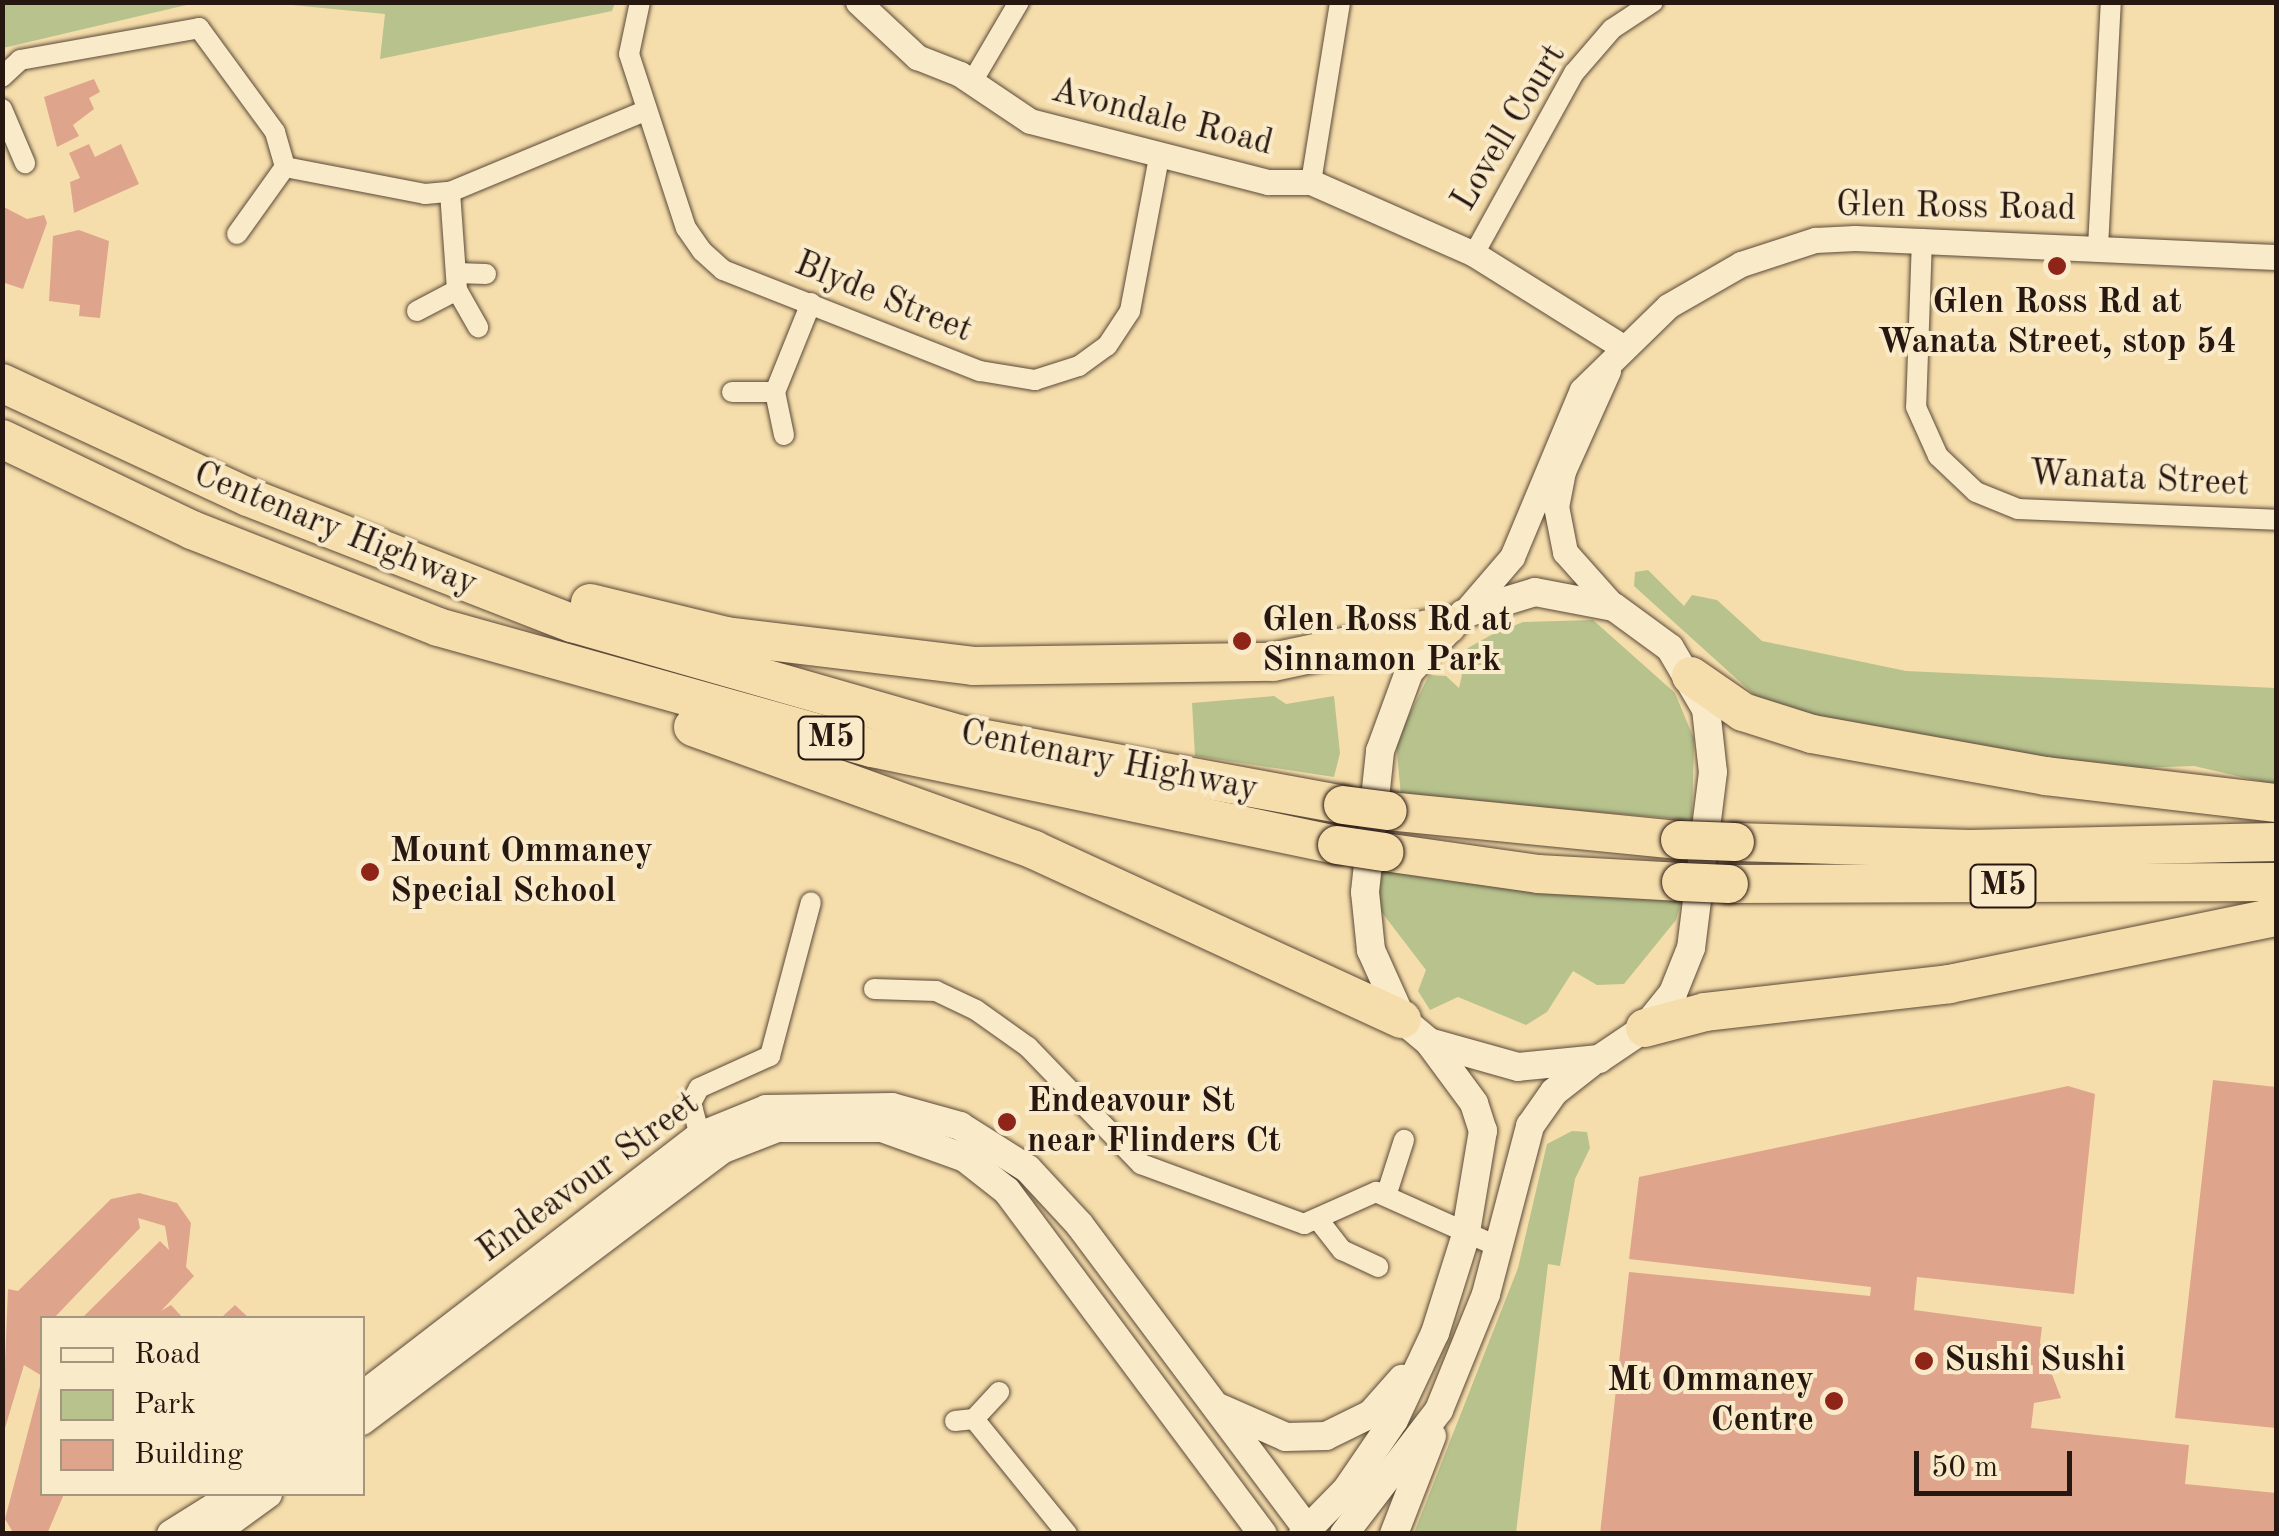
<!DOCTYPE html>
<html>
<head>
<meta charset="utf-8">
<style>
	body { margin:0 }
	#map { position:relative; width:2279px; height:1536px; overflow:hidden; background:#f6deac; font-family:"Old Standard TT",serif }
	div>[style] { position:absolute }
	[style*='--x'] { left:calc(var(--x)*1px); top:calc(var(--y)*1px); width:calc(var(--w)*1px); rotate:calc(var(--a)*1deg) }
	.green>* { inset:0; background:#b7c28d }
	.building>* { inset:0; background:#dfa48c }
	.roads { filter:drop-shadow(0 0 2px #5b4938) drop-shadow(0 0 2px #5b4938) }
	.minor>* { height:20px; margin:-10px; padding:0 10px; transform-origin:10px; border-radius:10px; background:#f9eac9 }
	.tertiary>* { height:25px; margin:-12.5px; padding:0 12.5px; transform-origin:12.5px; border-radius:12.5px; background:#f9eac9 }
	.secondary>* { height:28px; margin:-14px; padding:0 14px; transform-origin:14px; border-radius:14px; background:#f9eac9 }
	.motorway>* { height:38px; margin:-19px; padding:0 19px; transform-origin:19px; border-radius:19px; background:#f6deac }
	.bridges { filter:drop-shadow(0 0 2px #271711) drop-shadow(0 0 2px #271711) }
	.motorway-bridge>* { height:38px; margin:-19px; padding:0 19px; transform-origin:19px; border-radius:19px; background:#f6deac }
	.dots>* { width:28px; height:28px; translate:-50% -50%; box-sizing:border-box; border:5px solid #f9eac9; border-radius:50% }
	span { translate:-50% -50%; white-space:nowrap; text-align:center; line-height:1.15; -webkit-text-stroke:8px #f9eac9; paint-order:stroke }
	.shield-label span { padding:2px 8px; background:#f9eac9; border:2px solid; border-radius:8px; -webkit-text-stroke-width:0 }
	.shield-label { font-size:32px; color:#271711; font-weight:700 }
	.street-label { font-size:35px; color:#271711 }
	.poi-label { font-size:35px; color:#271711; font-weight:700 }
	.left { translate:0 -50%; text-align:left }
	.right { translate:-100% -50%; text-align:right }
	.frame { position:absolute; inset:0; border:5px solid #271711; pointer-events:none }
	.legend { position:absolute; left:40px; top:1316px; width:325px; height:180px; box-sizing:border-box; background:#f9eac9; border:2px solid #a5967f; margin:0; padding:12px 18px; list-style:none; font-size:30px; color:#271711 }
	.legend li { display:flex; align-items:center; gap:20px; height:50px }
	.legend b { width:50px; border:2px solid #a5967f }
	.scale { position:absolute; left:1914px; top:1451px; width:158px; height:45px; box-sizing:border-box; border:5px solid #271711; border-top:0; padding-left:12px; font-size:30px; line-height:35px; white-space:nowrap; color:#271711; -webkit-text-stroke:8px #f9eac9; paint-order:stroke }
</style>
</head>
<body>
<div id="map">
	<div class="green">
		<div style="clip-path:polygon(3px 2px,195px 2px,195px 3px,3px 48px)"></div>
		<div style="clip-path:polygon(271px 3px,615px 2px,615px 3px,612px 11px,380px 59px,385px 14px)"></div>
		<div style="clip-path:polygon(1648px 570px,1684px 606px,1692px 595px,1717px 600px,1762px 641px,1906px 671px,2276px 688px,2276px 785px,2194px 766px,2104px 769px,1770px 709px,1634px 586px,1635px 572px)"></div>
		<div style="clip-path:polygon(1593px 620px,1675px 693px,1694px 739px,1692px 820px,1401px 796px,1396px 742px,1429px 675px,1446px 676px,1459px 688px,1468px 648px,1491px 635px,1523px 622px)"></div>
		<div style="clip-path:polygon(1274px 696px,1286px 704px,1334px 696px,1340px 753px,1334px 777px,1195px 756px,1192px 703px)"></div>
		<div style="clip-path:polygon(1376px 866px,1683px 894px,1676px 920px,1624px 984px,1597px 985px,1573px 971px,1547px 1012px,1526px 1025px,1458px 997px,1430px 1010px,1418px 991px,1426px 970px,1380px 910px)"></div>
		<div style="clip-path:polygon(1572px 1131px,1587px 1132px,1590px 1148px,1575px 1179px,1560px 1266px,1548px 1264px,1516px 1533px,1414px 1533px,1518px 1268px,1547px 1144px)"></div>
	</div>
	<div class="building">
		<div style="clip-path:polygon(94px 79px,100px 92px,89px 98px,94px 109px,73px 125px,79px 136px,57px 147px,44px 97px)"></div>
		<div style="clip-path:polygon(89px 144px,95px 157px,121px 144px,139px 184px,74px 213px,70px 182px,80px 178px,69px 153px)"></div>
		<div style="clip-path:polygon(2px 206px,27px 219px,44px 215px,47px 223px,23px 289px,2px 282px)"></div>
		<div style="clip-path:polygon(79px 230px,109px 241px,100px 318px,79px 316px,80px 305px,49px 301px,53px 236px)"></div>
		<div style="clip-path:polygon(2213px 1080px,2276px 1087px,2276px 1428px,2175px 1418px)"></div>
		<div style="clip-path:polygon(2068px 1086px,2095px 1094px,2074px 1294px,1917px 1277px,1914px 1310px,2042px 1327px,2040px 1343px,2061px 1398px,2034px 1403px,2031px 1428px,2189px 1445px,2185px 1484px,2276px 1493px,2276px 1534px,1600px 1534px,1629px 1272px,1870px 1296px,1871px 1287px,1629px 1259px,1639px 1177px)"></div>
		<div style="clip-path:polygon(139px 1193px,177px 1203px,191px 1223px,186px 1267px,194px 1276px,161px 1311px,171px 1305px,183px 1318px,82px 1318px,160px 1241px,169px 1250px,165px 1226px,138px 1218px,140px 1228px,54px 1318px,42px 1318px,42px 1376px,24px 1365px,2px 1438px,8px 1289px,18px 1291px,111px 1199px)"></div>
		<div style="clip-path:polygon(235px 1305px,249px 1318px,212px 1318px,223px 1316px)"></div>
		<div style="clip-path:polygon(41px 1382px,42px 1494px,64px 1494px,47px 1534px,14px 1534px,5px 1519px)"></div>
	</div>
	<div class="roads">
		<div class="minor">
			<div style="--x:640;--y:2;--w:53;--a:101.9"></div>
			<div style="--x:629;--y:54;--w:183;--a:71.9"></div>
			<div style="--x:686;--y:228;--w:28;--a:55"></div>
			<div style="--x:702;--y:251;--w:28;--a:42"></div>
			<div style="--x:723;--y:270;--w:276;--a:21.5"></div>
			<div style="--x:980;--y:371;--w:56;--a:9.3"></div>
			<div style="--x:1035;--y:380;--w:46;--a:-17.7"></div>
			<div style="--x:1079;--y:366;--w:34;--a:-36"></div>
			<div style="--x:1107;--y:346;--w:42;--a:-56.7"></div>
			<div style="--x:1130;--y:311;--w:156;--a:-79.3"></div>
			<div style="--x:2;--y:77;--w:25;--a:-43"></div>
			<div style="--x:20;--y:60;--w:182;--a:-10.1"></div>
			<div style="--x:199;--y:28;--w:129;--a:53.8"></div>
			<div style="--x:275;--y:132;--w:36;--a:74"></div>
			<div style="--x:285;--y:167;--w:143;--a:10.9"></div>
			<div style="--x:425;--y:194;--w:25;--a:-5"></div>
			<div style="--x:450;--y:192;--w:213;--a:-22.6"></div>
			<div style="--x:972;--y:82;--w:93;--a:-59.6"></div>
			<div style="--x:2;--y:109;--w:59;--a:66.9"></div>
			<div style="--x:1311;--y:182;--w:182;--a:-80.8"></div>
			<div style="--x:450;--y:192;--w:98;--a:85.9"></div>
			<div style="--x:237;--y:234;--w:82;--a:-54.4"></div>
			<div style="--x:1922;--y:239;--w:168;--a:92"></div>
			<div style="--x:1916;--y:407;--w:54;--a:65.8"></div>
			<div style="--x:1938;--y:456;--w:52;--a:43.5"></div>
			<div style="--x:1976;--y:492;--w:45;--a:22"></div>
			<div style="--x:2018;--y:509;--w:258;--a:2.4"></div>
			<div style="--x:2098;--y:247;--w:245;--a:-87"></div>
			<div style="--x:1474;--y:254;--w:207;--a:-61.1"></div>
			<div style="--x:1574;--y:73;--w:58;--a:-49.2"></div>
			<div style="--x:1612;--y:29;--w:49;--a:-33.4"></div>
			<div style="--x:456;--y:273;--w:30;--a:2"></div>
			<div style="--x:417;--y:311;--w:45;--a:-27.7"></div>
			<div style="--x:457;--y:290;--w:43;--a:60.4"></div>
			<div style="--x:732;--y:392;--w:43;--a:0"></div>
			<div style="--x:775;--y:392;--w:44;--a:78.2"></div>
			<div style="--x:775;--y:392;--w:96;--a:-68"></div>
			<div style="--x:874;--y:989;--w:62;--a:1.8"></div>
			<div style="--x:936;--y:991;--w:44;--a:25.4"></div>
			<div style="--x:976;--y:1010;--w:64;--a:35.4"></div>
			<div style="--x:1028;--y:1047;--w:163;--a:46"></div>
			<div style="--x:1141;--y:1164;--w:174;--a:20.2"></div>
			<div style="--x:1304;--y:1224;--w:79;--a:-24"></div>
			<div style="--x:1376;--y:1192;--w:135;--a:24.1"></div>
			<div style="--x:700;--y:1136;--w:34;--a:-105"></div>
			<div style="--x:691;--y:1103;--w:17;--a:-62"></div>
			<div style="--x:699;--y:1088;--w:78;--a:-24.3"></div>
			<div style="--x:770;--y:1056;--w:159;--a:-75.1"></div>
			<div style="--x:1386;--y:1196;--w:59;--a:-72.2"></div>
			<div style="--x:1320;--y:1222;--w:36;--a:52"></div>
			<div style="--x:1342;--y:1250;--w:40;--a:25"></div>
			<div style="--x:974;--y:1419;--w:148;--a:51"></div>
			<div style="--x:955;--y:1421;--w:19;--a:-6"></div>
			<div style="--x:974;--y:1419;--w:37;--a:-47"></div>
		</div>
		<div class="tertiary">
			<div style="--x:858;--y:2;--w:81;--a:43"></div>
			<div style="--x:917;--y:57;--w:46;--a:21.6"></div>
			<div style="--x:960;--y:74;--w:84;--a:33.9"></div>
			<div style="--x:1030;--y:121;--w:246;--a:14.4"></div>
			<div style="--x:1268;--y:182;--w:43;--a:0"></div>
			<div style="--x:1311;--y:182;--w:178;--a:23.8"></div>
			<div style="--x:1474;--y:254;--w:176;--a:32"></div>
			<div style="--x:1608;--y:371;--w:110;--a:114.2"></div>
			<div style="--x:1563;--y:471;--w:36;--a:101"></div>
			<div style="--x:1556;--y:506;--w:47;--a:78.9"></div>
			<div style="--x:1565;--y:552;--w:74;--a:48.3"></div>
			<div style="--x:1463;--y:614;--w:75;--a:-49.3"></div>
			<div style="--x:1512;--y:557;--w:181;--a:-67.3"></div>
			<div style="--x:1582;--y:390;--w:120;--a:-44.3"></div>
			<div style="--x:1668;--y:306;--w:84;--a:-29.9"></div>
			<div style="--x:1741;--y:264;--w:78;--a:-18"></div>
			<div style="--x:1815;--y:240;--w:40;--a:-2.9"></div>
			<div style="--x:1855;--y:238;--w:421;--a:2.6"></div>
		</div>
		<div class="secondary">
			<div style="--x:1535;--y:592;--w:80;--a:10.8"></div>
			<div style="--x:1614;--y:607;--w:69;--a:36.2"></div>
			<div style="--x:1670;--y:648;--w:71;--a:59.5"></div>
			<div style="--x:1706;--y:709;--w:63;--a:83.7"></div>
			<div style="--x:1713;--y:772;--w:177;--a:97.1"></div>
			<div style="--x:1691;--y:948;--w:48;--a:111.8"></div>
			<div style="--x:1673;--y:993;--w:45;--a:128.7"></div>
			<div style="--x:1645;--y:1028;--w:55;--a:146"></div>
			<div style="--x:1599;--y:1059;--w:81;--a:174.4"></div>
			<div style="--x:1518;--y:1067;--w:92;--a:-164.3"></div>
			<div style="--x:1429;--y:1042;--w:35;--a:-140"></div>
			<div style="--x:1402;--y:1019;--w:76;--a:-114.2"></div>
			<div style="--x:1371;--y:950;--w:58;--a:-95.9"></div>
			<div style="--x:1365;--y:892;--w:142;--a:-83.9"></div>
			<div style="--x:1380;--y:751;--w:84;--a:-69.8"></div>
			<div style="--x:1409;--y:672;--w:79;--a:-47"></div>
			<div style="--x:1463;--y:614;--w:75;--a:-17"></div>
			<div style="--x:362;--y:1396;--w:426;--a:-37.6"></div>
			<div style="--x:700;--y:1136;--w:71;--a:-22.2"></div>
			<div style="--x:766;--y:1109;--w:126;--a:-0.9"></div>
			<div style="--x:892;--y:1107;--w:71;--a:15.6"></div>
			<div style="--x:960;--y:1126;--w:80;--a:32.3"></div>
			<div style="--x:1028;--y:1169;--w:75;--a:47.2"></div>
			<div style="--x:1079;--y:1224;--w:387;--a:53.2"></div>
			<div style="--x:1218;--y:1407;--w:74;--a:23.8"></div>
			<div style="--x:1286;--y:1437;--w:40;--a:-1.4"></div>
			<div style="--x:1326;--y:1436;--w:50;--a:-26.1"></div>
			<div style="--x:1371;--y:1414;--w:47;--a:-48.5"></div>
			<div style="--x:362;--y:1421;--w:450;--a:-37"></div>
			<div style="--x:721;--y:1150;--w:60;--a:-21.4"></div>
			<div style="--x:777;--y:1128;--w:105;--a:0"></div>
			<div style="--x:882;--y:1128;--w:88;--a:19.9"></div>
			<div style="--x:965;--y:1158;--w:53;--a:38.2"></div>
			<div style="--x:1007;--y:1191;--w:428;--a:53.3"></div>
			<div style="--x:171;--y:1534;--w:75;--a:-32"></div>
			<div style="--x:213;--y:1534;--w:68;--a:-36"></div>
			<div style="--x:1303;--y:1534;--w:63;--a:-45.6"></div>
			<div style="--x:1347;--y:1489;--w:83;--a:-55.7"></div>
			<div style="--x:1394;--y:1420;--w:96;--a:-64.8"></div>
			<div style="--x:1435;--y:1333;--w:100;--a:-72.5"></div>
			<div style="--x:1465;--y:1238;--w:109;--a:-80.5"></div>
			<div style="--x:1483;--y:1131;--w:29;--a:-108"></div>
			<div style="--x:1474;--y:1103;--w:76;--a:-126.4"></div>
			<div style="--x:1344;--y:1534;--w:156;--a:-52.5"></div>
			<div style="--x:1439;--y:1410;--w:125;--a:-67.9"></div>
			<div style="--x:1486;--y:1294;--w:174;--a:-75.3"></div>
			<div style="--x:1530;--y:1126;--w:42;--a:-54.8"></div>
			<div style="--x:1554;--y:1092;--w:47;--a:-38.1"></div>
			<div style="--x:1394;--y:1534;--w:105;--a:-68.8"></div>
		</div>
		<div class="motorway">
			<div style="--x:2;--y:383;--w:271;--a:24.9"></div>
			<div style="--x:248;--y:497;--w:348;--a:21.3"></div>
			<div style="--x:572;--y:623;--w:402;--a:16"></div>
			<div style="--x:958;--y:734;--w:391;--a:10.4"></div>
			<div style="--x:2;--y:439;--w:211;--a:25.6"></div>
			<div style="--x:192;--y:530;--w:264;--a:21.5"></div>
			<div style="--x:438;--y:627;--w:451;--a:15.6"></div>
			<div style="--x:872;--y:748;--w:475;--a:11.8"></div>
			<div style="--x:590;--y:603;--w:140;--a:13.6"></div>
			<div style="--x:726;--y:636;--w:249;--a:6.9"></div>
			<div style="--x:973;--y:666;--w:300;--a:-0.8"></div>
			<div style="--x:1273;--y:662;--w:178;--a:-12"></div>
			<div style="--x:1691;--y:676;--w:63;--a:34.7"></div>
			<div style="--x:1743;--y:712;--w:72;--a:17.7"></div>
			<div style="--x:1812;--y:734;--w:238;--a:10.2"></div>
			<div style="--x:2046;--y:776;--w:232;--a:6.7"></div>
			<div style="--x:693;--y:727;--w:363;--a:19.8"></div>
			<div style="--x:1034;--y:850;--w:405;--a:24.7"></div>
			<div style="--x:1388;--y:811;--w:293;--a:5.7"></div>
			<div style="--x:1735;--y:842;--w:235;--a:1.7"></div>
			<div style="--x:1970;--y:849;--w:306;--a:-1.3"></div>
			<div style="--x:1384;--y:852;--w:156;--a:8.1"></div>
			<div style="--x:1538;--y:874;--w:143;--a:3.2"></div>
			<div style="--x:1729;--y:884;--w:547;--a:-0.21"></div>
			<div style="--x:1645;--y:1028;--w:62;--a:-14.9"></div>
			<div style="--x:1705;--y:1012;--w:246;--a:-6.5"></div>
			<div style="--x:1949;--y:984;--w:334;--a:-11.6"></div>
		</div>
	</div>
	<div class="bridges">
		<div class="motorway-bridge">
			<div style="--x:1343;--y:805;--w:45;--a:7.6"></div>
			<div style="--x:1680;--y:840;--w:55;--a:2.1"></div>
			<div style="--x:1337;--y:845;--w:48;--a:8.5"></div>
			<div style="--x:1681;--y:882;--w:48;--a:2.4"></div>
		</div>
	</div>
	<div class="dots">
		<div style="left:2057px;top:266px;background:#8f2418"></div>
		<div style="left:1242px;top:641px;background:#8f2418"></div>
		<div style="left:370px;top:872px;background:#8f2418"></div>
		<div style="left:1007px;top:1122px;background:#8f2418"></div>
		<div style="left:1924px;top:1361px;background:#8f2418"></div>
		<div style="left:1834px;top:1401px;background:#8f2418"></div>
	</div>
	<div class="shield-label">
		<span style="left:831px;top:738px">M5</span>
		<span style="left:2003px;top:886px">M5</span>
	</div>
	<div class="street-label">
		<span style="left:1162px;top:118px;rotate:14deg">Avondale Road</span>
		<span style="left:1510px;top:128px;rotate:-59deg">Lovell Court</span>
		<span style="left:1956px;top:208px;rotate:1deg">Glen Ross Road</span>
		<span style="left:883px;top:298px;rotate:22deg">Blyde Street</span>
		<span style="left:2139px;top:480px;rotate:3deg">Wanata Street</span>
		<span style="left:335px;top:530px;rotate:22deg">Centenary Highway</span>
		<span style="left:1109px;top:762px;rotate:11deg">Centenary Highway</span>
		<span style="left:589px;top:1178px;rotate:-36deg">Endeavour Street</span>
	</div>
	<div class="poi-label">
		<span style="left:2057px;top:323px">Glen Ross Rd at<br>Wanata Street, stop 54</span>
		<span class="left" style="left:1262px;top:641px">Glen Ross Rd at<br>Sinnamon Park</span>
		<span class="left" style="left:390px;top:872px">Mount Ommaney<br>Special School</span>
		<span class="left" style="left:1027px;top:1122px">Endeavour St<br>near Flinders Ct</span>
		<span class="left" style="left:1944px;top:1361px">Sushi Sushi</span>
		<span class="right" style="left:1814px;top:1401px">Mt Ommaney<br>Centre</span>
	</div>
	<div class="frame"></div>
	<ul class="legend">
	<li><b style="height:12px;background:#f9eac9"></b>Road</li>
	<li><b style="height:28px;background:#b7c28d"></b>Park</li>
	<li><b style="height:28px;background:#dfa48c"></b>Building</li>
	</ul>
	<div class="scale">50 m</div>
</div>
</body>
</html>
